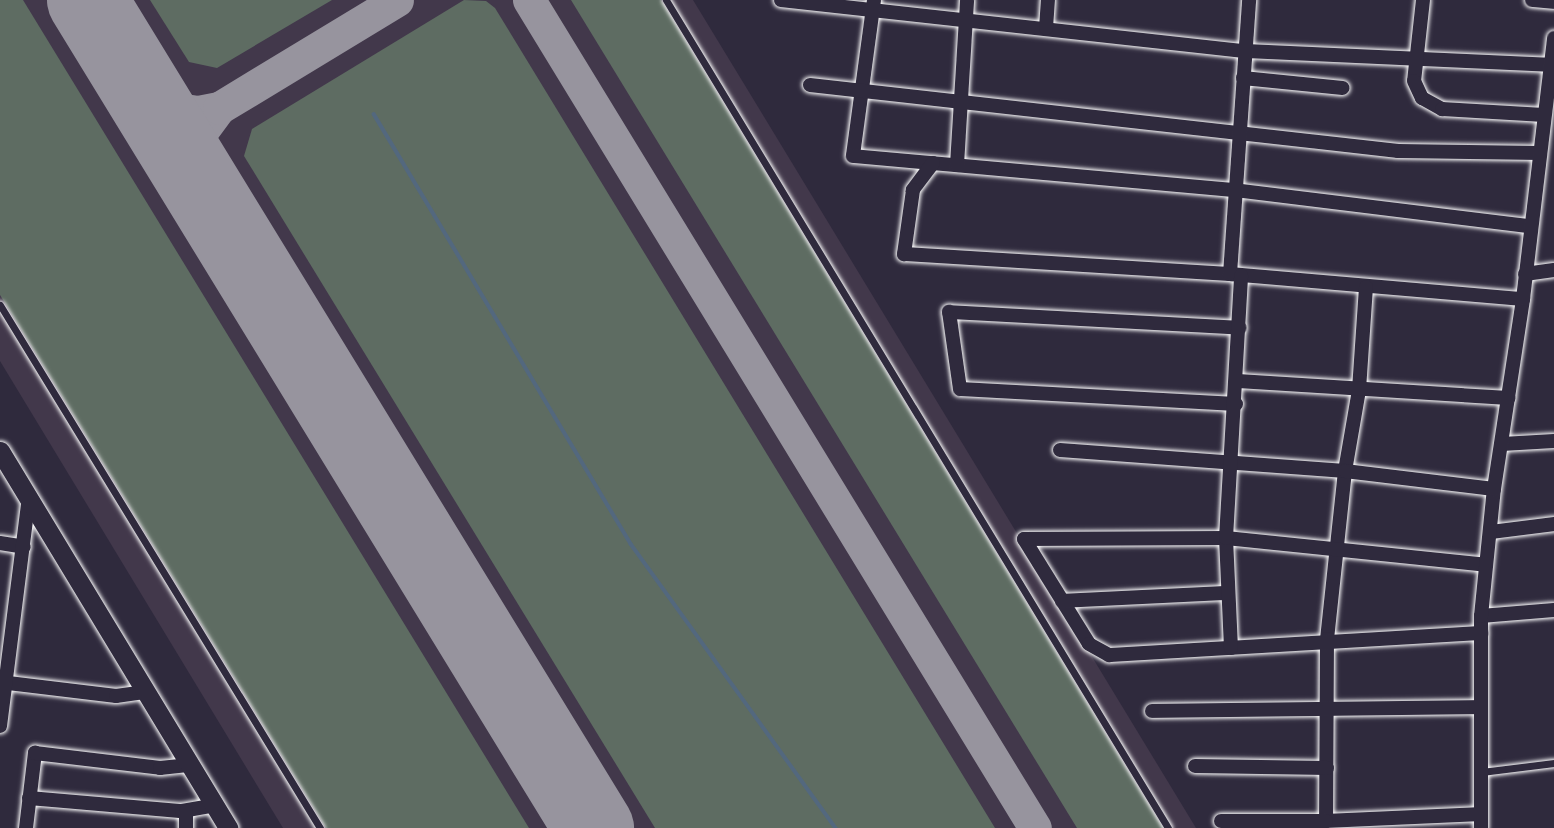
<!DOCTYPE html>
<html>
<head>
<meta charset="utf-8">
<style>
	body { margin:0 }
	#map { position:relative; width:1554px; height:828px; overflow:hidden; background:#2f2a3d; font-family:Caveat,sans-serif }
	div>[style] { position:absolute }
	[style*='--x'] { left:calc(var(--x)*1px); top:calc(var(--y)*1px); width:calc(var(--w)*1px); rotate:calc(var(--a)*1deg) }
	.built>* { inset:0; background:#42384b }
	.green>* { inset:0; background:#5e6c62 }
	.stream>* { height:3.5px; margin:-1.75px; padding:0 1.75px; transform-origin:1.75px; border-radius:1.75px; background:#53687e }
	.taxiway>* { height:33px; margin:-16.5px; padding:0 16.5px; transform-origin:16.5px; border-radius:16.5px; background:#97949e }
	.runway>* { height:80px; margin:-40px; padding:0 40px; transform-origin:40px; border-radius:40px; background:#97949e }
	.roads { filter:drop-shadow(0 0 2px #fff) drop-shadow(0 0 2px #fff) }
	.lane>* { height:7px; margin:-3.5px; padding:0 3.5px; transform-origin:3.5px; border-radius:3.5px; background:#2f2a3d }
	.street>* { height:14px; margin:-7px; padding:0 7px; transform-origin:7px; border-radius:7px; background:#2f2a3d }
	.secondary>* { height:19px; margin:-9.5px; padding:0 9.5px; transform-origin:9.5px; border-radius:9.5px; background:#2f2a3d }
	span { translate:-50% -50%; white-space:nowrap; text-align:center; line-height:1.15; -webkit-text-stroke:5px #2f2a3d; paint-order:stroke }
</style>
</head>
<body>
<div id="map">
	<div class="built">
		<div style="clip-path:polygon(0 0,693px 0,1196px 828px,283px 828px,0 361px)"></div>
	</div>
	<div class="green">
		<div style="clip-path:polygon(0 0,23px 0,529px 828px,326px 828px,0 295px)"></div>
		<div style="clip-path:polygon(150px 0,332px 0,217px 68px,189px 62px)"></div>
		<div style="clip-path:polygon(464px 0,486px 1px,495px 8px,995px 828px,655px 828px,244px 156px,252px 129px)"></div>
		<div style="clip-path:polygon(571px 0,661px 0,1163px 828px,1077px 828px)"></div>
	</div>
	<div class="stream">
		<div style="--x:374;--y:114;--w:501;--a:59.13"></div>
		<div style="--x:631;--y:544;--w:350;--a:54.2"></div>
	</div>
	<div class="taxiway">
		<div style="--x:529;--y:0;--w:970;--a:58.57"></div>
		<div style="--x:137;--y:82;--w:38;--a:42"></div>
		<div style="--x:165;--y:107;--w:33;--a:9"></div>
		<div style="--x:198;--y:112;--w:21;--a:-11"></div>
		<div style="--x:219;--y:108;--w:42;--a:126.3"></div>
		<div style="--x:194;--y:142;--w:34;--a:88"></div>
		<div style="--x:219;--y:108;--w:208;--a:-31.2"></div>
	</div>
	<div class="runway">
		<div style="--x:87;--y:0;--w:971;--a:58.52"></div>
	</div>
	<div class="roads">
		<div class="lane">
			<div style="--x:666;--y:0;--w:968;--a:58.77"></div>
			<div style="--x:0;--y:305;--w:613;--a:58.54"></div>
			<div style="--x:1481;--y:772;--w:74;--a:-7"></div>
		</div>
		<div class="street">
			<div style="--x:781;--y:0;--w:468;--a:6.3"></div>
			<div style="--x:1246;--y:51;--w:303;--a:2.6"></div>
			<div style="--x:874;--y:0;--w:157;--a:97.7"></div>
			<div style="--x:853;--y:156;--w:383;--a:5.1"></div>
			<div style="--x:1234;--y:190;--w:297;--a:7"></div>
			<div style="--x:1423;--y:0;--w:81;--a:96.3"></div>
			<div style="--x:1414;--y:81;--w:19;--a:65"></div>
			<div style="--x:1422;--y:98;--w:23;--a:29"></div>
			<div style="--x:1442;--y:109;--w:102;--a:3.4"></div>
			<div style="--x:1532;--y:0;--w:22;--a:5"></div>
			<div style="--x:1046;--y:28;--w:28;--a:-86"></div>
			<div style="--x:1243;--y:78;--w:100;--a:5.7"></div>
			<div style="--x:810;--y:85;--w:592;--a:6.4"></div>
			<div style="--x:1398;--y:151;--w:142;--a:0.8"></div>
			<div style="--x:933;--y:163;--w:34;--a:127"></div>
			<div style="--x:913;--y:190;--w:65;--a:98"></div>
			<div style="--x:904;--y:254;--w:327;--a:3.5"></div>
			<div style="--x:1230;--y:274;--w:294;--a:4.9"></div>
			<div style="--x:957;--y:165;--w:165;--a:-86.5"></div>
			<div style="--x:1230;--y:274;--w:275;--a:-86"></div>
			<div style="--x:1525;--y:274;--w:29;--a:-8"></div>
			<div style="--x:1366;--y:287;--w:103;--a:93.9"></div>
			<div style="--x:1359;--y:390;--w:82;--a:99.8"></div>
			<div style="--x:1345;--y:471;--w:169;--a:96.1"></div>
			<div style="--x:1327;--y:639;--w:182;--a:90.3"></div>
			<div style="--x:1326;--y:821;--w:155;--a:-2.6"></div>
			<div style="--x:1238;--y:381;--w:271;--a:3.6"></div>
			<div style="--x:1236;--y:404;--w:276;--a:-176.9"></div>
			<div style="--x:960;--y:389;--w:78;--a:-98.1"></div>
			<div style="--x:949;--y:312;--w:291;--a:3.1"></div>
			<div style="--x:1502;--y:444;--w:52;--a:-3.3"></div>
			<div style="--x:1060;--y:450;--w:286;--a:4.2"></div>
			<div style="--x:1345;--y:471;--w:150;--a:6.9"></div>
			<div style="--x:1491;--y:532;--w:64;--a:-7.2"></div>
			<div style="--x:1024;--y:539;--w:123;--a:58.2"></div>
			<div style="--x:1089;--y:644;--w:23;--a:29"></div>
			<div style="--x:1109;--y:655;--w:373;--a:-3.4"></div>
			<div style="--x:1024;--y:539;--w:202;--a:-0.3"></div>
			<div style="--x:1226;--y:538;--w:261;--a:5.9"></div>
			<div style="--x:0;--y:543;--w:24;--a:9"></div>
			<div style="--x:1062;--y:601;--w:166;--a:-2.8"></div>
			<div style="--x:1481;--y:616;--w:73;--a:-4.7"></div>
			<div style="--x:1231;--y:648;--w:110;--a:-92.6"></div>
			<div style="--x:1226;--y:538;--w:263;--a:-86.7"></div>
			<div style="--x:0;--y:682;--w:117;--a:6.9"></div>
			<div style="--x:116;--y:696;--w:30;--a:-8"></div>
			<div style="--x:1152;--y:711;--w:329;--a:-0.7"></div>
			<div style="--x:0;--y:726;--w:230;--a:-82.8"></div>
			<div style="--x:1195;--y:766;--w:132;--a:0.9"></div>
			<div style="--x:29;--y:798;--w:154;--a:4.9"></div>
			<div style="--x:182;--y:811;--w:34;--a:-10"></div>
			<div style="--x:1221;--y:821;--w:105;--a:0"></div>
			<div style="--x:26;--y:828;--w:76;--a:-83.2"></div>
			<div style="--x:35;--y:753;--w:126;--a:6.8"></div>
			<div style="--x:160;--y:768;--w:30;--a:-6"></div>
			<div style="--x:186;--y:828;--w:17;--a:-90"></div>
			<div style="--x:1481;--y:828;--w:212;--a:-90"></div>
			<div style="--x:1481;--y:616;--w:128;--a:-84.2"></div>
			<div style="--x:1494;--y:489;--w:192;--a:-81.3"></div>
			<div style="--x:1523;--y:299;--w:263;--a:-83.2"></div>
		</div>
		<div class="secondary">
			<div style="--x:0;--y:451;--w:441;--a:58.8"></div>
		</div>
	</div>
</div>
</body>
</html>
